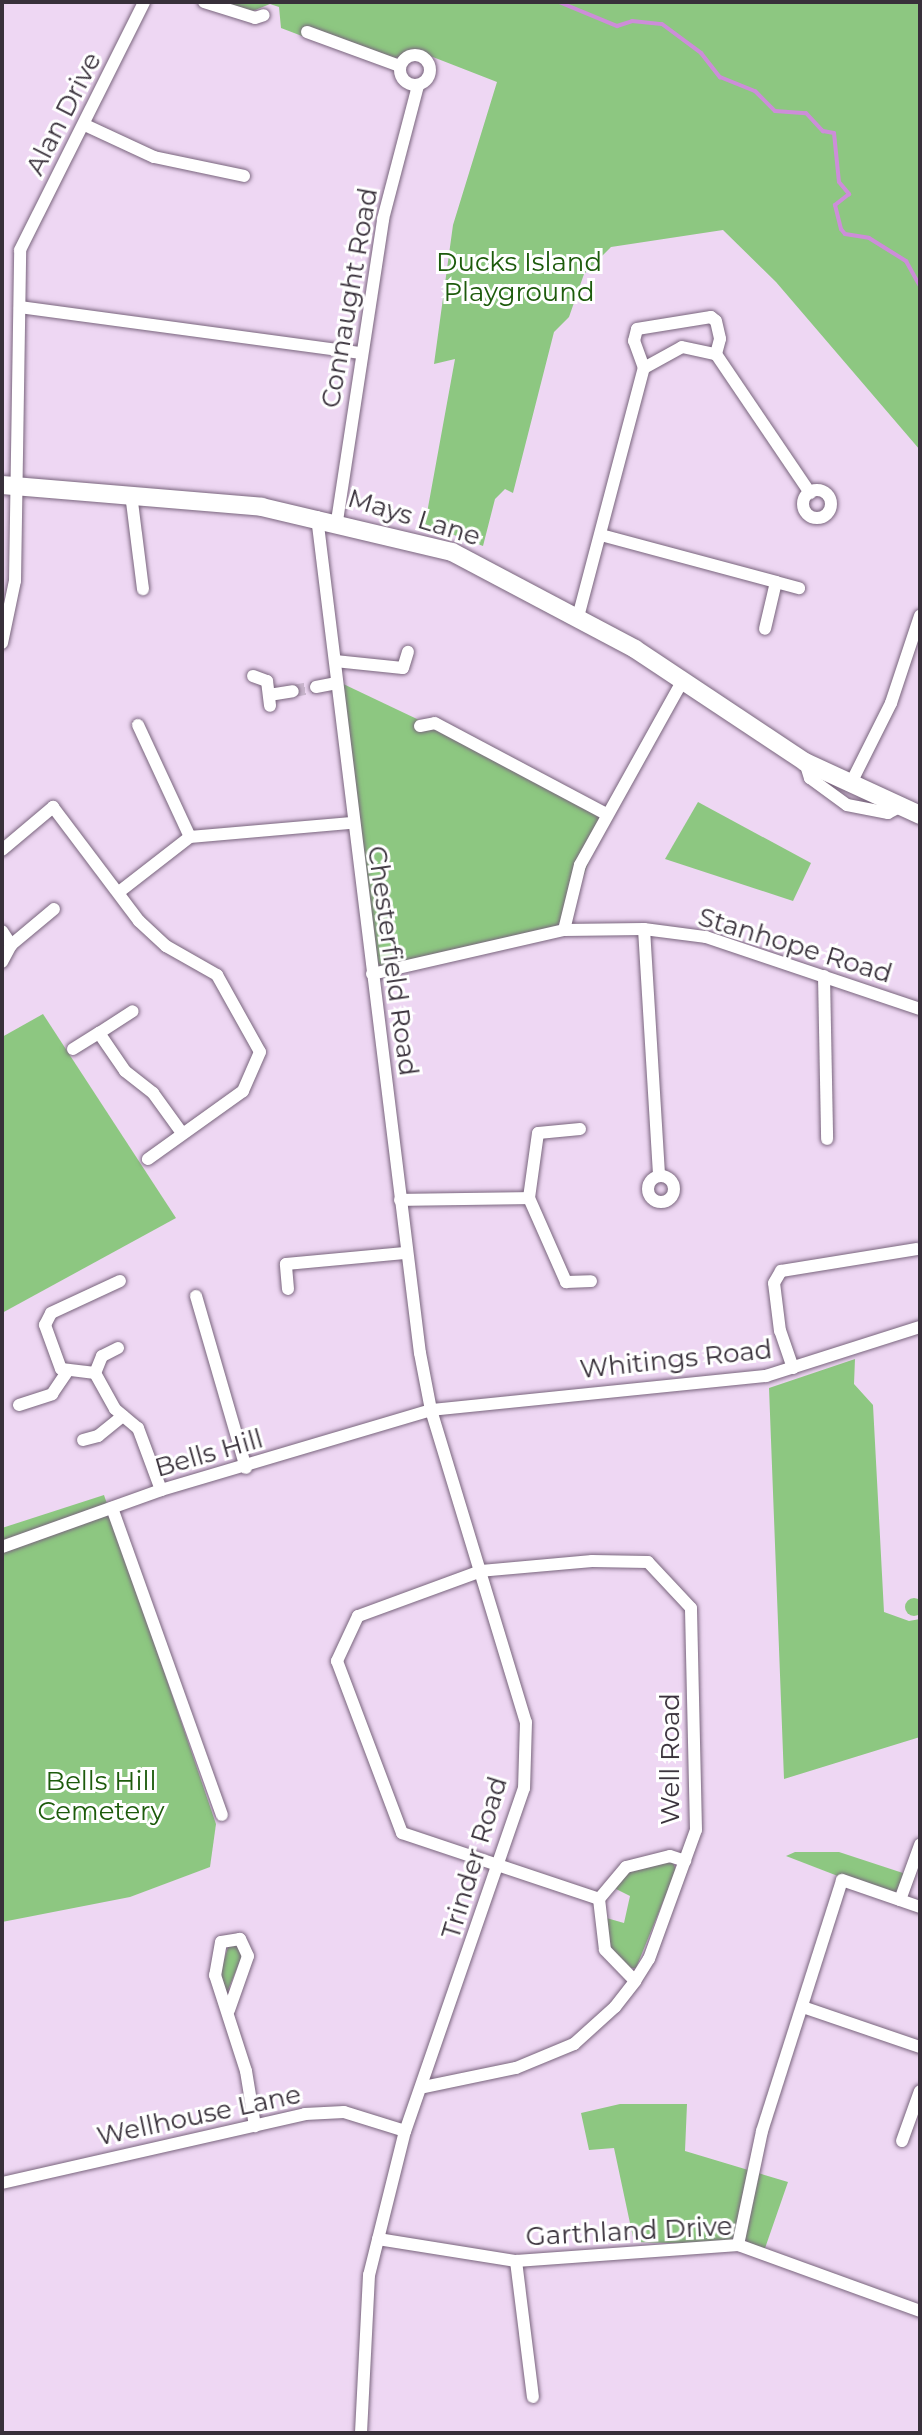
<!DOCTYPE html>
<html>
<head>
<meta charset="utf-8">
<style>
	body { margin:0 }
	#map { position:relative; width:922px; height:2435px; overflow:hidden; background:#eed7f3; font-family:Montserrat,sans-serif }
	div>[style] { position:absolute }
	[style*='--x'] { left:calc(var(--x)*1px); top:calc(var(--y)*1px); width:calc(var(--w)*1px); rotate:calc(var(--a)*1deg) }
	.green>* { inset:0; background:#8dc781 }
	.round { border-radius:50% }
	.stream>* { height:4px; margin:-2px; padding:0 2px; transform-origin:2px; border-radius:2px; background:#cd8dd9 }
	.street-tunnel>* { height:12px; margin-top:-6px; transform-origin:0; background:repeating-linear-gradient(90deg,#cab6ce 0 12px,transparent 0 18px) }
	.roads { filter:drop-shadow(0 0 2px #79657d) drop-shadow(0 0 2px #79657d) }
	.street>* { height:12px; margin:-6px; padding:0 6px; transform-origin:6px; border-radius:6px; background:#fff }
	.street>.ring { margin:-6px; padding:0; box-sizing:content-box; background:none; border:12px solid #fff; border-radius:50% }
	.secondary>* { height:18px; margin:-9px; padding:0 9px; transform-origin:9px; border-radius:9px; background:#fff }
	span { translate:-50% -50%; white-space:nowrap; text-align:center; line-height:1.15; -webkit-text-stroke:6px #fff; paint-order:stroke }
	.street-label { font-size:26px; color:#38303a }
	.park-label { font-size:26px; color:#1d5b0c }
	.frame { position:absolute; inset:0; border:4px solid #38303a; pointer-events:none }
</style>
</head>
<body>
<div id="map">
	<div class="green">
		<div style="clip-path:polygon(220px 2px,920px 2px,920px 450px,776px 282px,723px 230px,611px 247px,584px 274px,569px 317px,554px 332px,513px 493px,505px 489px,495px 499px,483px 546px,425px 524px,455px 359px,434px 364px,453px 225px,497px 82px,420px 52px,395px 58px,302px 36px,281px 28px,279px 7px,270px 4px,250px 12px)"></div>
		<div style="clip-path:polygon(337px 681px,541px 778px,606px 814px,564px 930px,372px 974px)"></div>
		<div style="clip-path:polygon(698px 802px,811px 863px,793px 901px,665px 859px)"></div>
		<div style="clip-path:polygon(43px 1014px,176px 1218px,2px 1313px,2px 1037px)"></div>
		<div style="clip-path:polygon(855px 1359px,854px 1384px,873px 1405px,884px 1612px,909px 1621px,920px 1619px,920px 1737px,784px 1779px,769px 1388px)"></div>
		<div style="clip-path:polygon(104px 1495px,216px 1824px,210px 1867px,130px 1897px,2px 1922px,2px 1528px)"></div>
		<div class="round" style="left:905px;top:1598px;width:18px;height:18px"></div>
		<div style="clip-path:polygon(795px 1852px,839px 1852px,909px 1875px,900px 1900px,786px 1856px)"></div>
		<div style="clip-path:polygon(659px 1860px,673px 1863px,676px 1870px,636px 1968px,628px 1968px,609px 1949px,603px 1917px,624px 1923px,630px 1896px,612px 1887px,625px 1873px)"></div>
		<div style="clip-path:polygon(229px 1944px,239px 1946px,242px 1956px,226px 1995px,220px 1973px)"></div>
		<div style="clip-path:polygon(620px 2104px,687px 2104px,685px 2151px,788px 2182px,763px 2254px,738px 2245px,634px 2242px,614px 2148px,589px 2150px,581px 2113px)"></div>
	</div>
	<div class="stream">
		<div style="--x:559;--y:2;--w:63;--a:22.5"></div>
		<div style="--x:617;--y:26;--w:16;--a:-18"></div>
		<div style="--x:632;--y:21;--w:30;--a:6"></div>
		<div style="--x:662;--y:24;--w:49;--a:36.6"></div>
		<div style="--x:701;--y:53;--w:31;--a:52"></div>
		<div style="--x:720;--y:77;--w:38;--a:22"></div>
		<div style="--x:755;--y:91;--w:28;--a:45"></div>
		<div style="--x:775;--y:111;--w:31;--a:4"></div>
		<div style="--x:806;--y:113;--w:25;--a:47"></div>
		<div style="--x:823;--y:131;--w:11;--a:10"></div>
		<div style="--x:834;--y:133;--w:49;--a:84.2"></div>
		<div style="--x:839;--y:182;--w:16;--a:50"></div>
		<div style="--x:849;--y:194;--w:18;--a:142"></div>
		<div style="--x:835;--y:205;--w:25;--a:76"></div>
		<div style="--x:841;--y:229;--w:6;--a:51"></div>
		<div style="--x:845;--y:234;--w:24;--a:9"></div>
		<div style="--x:869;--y:238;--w:44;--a:31.9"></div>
		<div style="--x:906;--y:261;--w:29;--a:61"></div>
	</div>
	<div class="street-tunnel">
		<div style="--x:293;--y:691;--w:23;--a:-10"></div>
	</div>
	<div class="roads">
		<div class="street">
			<div style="--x:204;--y:2;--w:53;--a:17.4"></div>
			<div style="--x:255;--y:18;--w:9;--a:-18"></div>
			<div style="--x:307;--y:32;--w:99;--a:20.1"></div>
			<div class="ring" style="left:400px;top:55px;width:18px;height:18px"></div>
			<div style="--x:85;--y:125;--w:76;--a:24.9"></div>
			<div style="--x:154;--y:157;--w:92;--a:11.9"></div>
			<div style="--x:20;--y:307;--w:342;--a:7.7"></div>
			<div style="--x:644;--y:368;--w:43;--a:-28.9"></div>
			<div style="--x:682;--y:347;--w:35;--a:12"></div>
			<div class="ring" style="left:803px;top:490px;width:16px;height:16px"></div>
			<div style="--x:131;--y:494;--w:96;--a:82.8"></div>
			<div style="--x:317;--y:517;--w:842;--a:82.98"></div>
			<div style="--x:420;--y:1353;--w:58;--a:79.1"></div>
			<div style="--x:431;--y:1410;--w:326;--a:73.1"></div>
			<div style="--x:526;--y:1722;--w:66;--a:91.7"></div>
			<div style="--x:524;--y:1788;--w:363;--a:109.1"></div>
			<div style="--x:405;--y:2131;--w:148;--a:104"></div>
			<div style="--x:369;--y:2275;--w:158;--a:92.9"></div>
			<div style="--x:337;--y:521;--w:305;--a:-81.3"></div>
			<div style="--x:383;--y:219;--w:138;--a:-75.3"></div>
			<div style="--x:601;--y:535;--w:181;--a:15"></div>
			<div style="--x:776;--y:582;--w:48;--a:103.2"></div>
			<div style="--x:776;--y:582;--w:24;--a:15"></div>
			<div style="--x:578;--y:617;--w:258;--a:-75.2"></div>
			<div style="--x:644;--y:368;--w:29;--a:-110"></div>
			<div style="--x:634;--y:341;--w:12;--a:-76"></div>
			<div style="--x:637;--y:329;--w:75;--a:-9.2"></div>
			<div style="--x:711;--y:317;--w:6;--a:39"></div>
			<div style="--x:716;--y:321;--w:18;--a:77"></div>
			<div style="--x:720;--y:339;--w:16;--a:105"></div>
			<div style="--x:716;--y:354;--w:168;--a:55.9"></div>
			<div style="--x:2;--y:643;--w:63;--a:-78.2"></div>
			<div style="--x:15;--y:581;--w:331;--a:-89.1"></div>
			<div style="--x:20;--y:250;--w:277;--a:-63.4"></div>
			<div style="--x:335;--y:661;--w:68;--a:5.9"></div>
			<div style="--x:403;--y:668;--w:17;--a:-73"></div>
			<div style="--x:253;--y:676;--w:15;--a:20"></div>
			<div style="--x:267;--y:681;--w:25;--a:83"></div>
			<div style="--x:316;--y:687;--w:21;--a:-11"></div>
			<div style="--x:269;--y:695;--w:24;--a:-9"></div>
			<div style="--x:138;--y:725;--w:123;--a:65.1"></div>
			<div style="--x:420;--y:726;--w:15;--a:-11"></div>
			<div style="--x:435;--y:723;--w:194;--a:28"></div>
			<div style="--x:805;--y:762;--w:17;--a:73"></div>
			<div style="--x:810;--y:778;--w:46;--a:36.1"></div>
			<div style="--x:847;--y:805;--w:42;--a:11"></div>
			<div style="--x:888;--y:813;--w:15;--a:-28"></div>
			<div style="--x:850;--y:785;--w:92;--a:-63.4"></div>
			<div style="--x:891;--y:703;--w:92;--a:-71.6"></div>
			<div style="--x:2;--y:850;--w:67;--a:-40.1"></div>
			<div style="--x:53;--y:807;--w:143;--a:53"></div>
			<div style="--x:139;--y:921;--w:37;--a:43"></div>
			<div style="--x:166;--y:946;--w:59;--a:29.6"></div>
			<div style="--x:217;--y:975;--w:88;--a:60.8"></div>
			<div style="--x:260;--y:1052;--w:43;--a:113.6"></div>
			<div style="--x:243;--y:1091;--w:117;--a:144.4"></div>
			<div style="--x:119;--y:892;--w:90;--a:-37.8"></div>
			<div style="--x:190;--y:837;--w:162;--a:-5"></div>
			<div style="--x:644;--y:929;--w:247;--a:86.5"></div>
			<div style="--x:564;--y:930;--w:67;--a:-76.2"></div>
			<div style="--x:580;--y:865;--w:212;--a:-60.9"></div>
			<div style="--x:2;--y:931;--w:17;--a:57"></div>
			<div style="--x:2;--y:962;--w:19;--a:-62"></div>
			<div style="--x:11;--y:945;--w:56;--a:-39.9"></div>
			<div style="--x:372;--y:974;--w:197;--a:-12.9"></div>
			<div style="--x:564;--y:930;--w:80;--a:-0.7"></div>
			<div style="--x:644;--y:929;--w:63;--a:7.4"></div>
			<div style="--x:706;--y:937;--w:226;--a:18.6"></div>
			<div style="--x:824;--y:976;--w:163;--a:88.9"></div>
			<div style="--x:99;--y:1033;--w:40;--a:-32.9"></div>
			<div style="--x:73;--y:1049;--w:31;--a:-32"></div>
			<div style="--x:99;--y:1033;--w:46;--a:55.6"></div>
			<div style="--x:125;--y:1071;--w:36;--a:38"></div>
			<div style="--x:153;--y:1093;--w:49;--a:54.1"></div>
			<div style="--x:580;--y:1129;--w:42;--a:174.6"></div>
			<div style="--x:538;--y:1133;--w:66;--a:97.9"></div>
			<div style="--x:529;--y:1198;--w:92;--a:66.2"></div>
			<div style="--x:566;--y:1282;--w:25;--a:-2"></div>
			<div class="ring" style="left:648px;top:1176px;width:14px;height:14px"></div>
			<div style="--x:400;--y:1200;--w:129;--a:-0.9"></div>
			<div style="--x:288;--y:1289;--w:25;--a:-95"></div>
			<div style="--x:286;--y:1264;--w:119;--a:-5.3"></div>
			<div style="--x:196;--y:1296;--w:179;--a:73.8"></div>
			<div style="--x:118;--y:1348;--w:18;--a:153"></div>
			<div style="--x:102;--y:1356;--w:18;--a:112"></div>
			<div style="--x:95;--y:1373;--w:41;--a:60.9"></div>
			<div style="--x:115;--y:1409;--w:30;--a:40"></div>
			<div style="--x:138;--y:1428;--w:66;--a:69.6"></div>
			<div style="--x:793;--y:1368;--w:39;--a:-109"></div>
			<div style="--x:780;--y:1331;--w:48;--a:-97.1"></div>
			<div style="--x:774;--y:1283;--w:14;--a:-60"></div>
			<div style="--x:781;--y:1271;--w:138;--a:-9.2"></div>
			<div style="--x:95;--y:1373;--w:34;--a:-173"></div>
			<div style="--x:61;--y:1369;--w:47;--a:-110"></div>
			<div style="--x:45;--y:1325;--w:13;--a:-63"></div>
			<div style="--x:51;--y:1313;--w:76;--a:-24.9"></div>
			<div style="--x:19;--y:1405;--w:35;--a:-18"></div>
			<div style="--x:52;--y:1394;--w:25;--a:-56"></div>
			<div style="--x:83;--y:1440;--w:16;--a:-15"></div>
			<div style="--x:98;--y:1436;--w:32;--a:-39"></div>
			<div style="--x:112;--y:1508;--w:326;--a:70.3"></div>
			<div style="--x:2;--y:1547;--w:169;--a:-19.7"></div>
			<div style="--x:161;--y:1490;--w:282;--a:-16.5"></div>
			<div style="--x:431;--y:1410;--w:337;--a:-5.8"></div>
			<div style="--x:766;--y:1376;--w:162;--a:-17.7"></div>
			<div style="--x:599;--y:1899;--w:42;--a:-49.8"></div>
			<div style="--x:626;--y:1867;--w:45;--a:-14"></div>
			<div style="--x:670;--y:1856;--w:16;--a:18"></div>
			<div style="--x:900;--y:1900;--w:59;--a:-70"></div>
			<div style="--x:803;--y:2007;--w:124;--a:18.9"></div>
			<div style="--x:229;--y:2010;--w:57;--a:-70.6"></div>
			<div style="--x:248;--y:1956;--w:19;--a:-115"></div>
			<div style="--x:240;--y:1939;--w:19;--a:171"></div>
			<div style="--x:221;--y:1942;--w:34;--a:100"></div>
			<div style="--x:215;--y:1975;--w:101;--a:72.1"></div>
			<div style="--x:246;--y:2071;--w:56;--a:80.7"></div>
			<div style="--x:424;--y:2087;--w:94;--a:-11.7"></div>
			<div style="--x:516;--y:2068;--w:63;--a:-22.5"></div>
			<div style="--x:574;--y:2044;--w:55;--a:-42.1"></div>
			<div style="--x:615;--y:2007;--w:33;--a:-52"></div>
			<div style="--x:635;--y:1981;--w:26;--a:-58"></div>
			<div style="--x:649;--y:1959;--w:137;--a:-70"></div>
			<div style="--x:696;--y:1830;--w:222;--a:-91.3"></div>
			<div style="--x:691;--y:1608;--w:63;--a:-133.1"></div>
			<div style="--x:648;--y:1562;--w:56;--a:-179"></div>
			<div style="--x:592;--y:1561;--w:111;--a:174.9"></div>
			<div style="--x:481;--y:1571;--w:131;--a:159.9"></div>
			<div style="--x:358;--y:1616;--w:50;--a:115"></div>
			<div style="--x:337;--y:1661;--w:184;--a:69.3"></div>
			<div style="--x:402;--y:1833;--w:208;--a:18.5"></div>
			<div style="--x:599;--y:1899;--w:51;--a:83.3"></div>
			<div style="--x:605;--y:1950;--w:43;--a:45.9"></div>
			<div style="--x:902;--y:2141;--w:53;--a:-70.2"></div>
			<div style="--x:2;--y:2183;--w:311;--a:-12.8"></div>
			<div style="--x:305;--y:2114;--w:39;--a:-3"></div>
			<div style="--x:344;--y:2112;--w:64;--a:17.3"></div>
			<div style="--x:378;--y:2239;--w:140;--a:9.1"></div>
			<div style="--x:516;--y:2261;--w:223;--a:-4.1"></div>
			<div style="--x:738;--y:2245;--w:194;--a:19.9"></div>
			<div style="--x:738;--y:2245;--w:116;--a:-78.1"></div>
			<div style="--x:762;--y:2131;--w:263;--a:-72.3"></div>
			<div style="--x:842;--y:1880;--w:83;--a:19.1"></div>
			<div style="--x:516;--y:2261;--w:137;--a:82.9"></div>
		</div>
		<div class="secondary">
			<div style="--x:2;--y:485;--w:261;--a:4.8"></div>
			<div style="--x:262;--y:507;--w:195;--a:13.3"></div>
			<div style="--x:452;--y:552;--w:207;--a:27.9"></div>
			<div style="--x:635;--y:649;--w:204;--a:33.6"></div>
			<div style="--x:805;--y:762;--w:127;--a:24.7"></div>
		</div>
	</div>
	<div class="street-label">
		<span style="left:64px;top:114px;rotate:-63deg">Alan Drive</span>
		<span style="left:350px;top:298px;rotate:-80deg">Connaught Road</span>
		<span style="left:414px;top:518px;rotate:17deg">Mays Lane</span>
		<span style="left:795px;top:946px;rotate:17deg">Stanhope Road</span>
		<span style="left:392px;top:961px;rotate:82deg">Chesterfield Road</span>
		<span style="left:676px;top:1360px;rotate:-6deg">Whitings Road</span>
		<span style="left:209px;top:1454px;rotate:-16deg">Bells Hill</span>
		<span style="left:671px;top:1759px;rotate:-90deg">Well Road</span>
		<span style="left:475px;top:1858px;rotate:-73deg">Trinder Road</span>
		<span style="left:199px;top:2116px;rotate:-12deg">Wellhouse Lane</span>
		<span style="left:629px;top:2232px;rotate:-3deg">Garthland Drive</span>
	</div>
	<div class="park-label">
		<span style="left:519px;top:278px">Ducks Island<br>Playground</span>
		<span style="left:101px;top:1797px">Bells Hill<br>Cemetery</span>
	</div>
	<div class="frame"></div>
</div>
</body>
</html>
